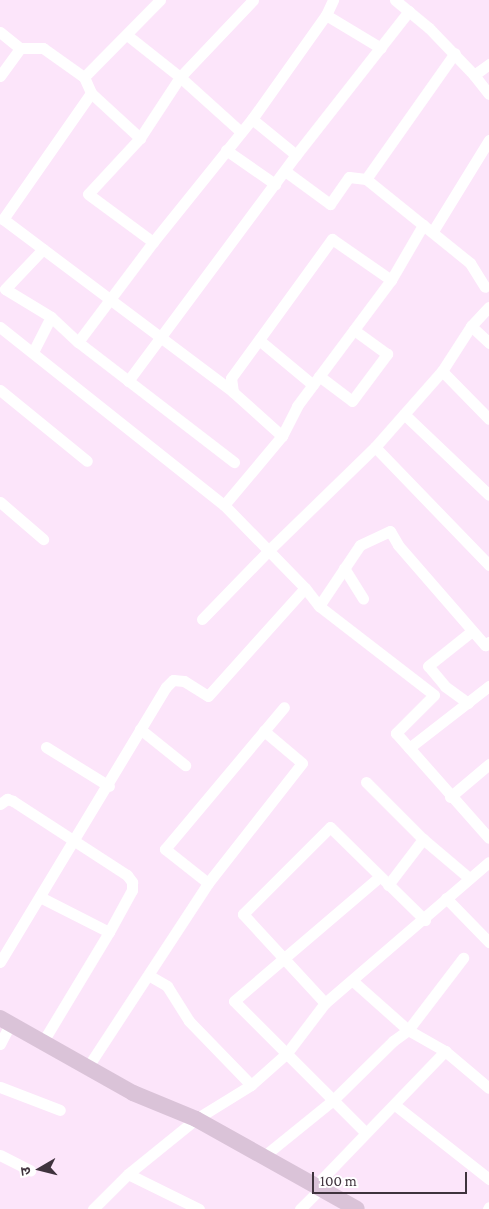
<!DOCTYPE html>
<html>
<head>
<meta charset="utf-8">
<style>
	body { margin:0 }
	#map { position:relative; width:489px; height:1209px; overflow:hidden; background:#fce5fa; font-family:"Crimson Pro","Noto Sans Devanagari",serif }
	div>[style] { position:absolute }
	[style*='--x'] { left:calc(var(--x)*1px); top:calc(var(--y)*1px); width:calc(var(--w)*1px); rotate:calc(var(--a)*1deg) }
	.street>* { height:11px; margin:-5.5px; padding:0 5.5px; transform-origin:5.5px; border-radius:5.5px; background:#fff }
	.secondary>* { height:16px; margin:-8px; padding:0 8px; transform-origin:8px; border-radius:8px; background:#dac3d8 }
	span { translate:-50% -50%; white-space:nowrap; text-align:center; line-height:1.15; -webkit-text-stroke:4.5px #fff; paint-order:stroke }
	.north { position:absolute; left:15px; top:1144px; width:50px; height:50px; -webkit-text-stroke:4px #fff; paint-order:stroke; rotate:262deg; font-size:14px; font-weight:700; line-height:20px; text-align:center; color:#3f333d }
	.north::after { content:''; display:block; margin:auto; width:18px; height:22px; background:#3f333d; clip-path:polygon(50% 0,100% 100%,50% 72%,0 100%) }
	.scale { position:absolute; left:312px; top:1172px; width:155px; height:22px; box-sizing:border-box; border:2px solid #3f333d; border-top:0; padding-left:6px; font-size:15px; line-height:18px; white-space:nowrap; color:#3f333d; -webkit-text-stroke:4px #fff; paint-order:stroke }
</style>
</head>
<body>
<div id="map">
	<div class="street">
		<div style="--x:160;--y:0;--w:108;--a:134.6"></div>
		<div style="--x:84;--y:77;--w:17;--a:66"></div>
		<div style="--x:91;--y:93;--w:154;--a:124.9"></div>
		<div style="--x:3;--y:219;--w:288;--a:36.9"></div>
		<div style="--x:233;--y:392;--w:66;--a:41.9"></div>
		<div style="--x:395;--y:0;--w:44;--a:39.5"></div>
		<div style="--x:429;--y:28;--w:65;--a:46.2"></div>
		<div style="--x:474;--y:75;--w:19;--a:-36"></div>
		<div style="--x:326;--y:15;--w:64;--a:31"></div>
		<div style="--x:0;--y:32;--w:26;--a:39"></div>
		<div style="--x:127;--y:35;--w:68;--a:38.4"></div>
		<div style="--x:180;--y:77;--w:73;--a:123.3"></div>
		<div style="--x:140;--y:138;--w:76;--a:132.9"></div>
		<div style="--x:88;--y:194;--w:81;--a:36.4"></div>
		<div style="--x:474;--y:75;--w:24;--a:52"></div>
		<div style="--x:0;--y:76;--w:34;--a:-54"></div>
		<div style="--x:20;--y:48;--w:23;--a:0"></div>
		<div style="--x:43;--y:48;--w:50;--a:35.3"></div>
		<div style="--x:91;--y:93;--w:67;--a:42.6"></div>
		<div style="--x:252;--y:119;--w:57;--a:39.3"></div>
		<div style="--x:241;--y:132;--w:82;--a:-138"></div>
		<div style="--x:180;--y:77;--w:106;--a:-46.5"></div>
		<div style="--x:226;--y:150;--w:60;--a:34.8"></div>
		<div style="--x:285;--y:171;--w:56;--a:36.3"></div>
		<div style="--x:330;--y:204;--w:33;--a:-55"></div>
		<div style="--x:349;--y:177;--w:17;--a:7"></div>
		<div style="--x:366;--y:179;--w:134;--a:38.9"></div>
		<div style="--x:470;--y:263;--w:28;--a:58"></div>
		<div style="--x:366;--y:179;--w:154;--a:-54.8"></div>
		<div style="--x:433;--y:231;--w:107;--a:-58.4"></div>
		<div style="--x:43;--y:249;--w:55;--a:133.5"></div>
		<div style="--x:5;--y:289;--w:54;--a:31.3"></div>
		<div style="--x:471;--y:326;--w:25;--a:43"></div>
		<div style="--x:0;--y:327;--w:286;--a:38.5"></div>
		<div style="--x:224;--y:505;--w:116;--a:45.7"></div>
		<div style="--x:259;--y:340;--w:70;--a:39.8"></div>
		<div style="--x:78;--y:342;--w:197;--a:37.6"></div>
		<div style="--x:33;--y:352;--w:39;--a:-63"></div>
		<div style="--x:51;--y:317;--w:37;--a:43"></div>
		<div style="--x:78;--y:342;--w:125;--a:-53.1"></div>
		<div style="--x:153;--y:242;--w:158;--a:-51.2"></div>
		<div style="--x:252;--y:119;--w:128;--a:-54.6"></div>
		<div style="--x:326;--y:15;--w:17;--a:-65"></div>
		<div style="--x:442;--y:371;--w:67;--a:45.6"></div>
		<div style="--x:319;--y:376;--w:41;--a:37.1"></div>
		<div style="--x:352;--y:401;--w:59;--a:-53.3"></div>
		<div style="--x:387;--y:354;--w:41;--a:-144"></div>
		<div style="--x:128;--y:381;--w:282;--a:-53.4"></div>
		<div style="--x:296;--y:155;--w:183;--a:-51.9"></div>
		<div style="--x:0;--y:390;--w:112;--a:39.2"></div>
		<div style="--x:233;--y:392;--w:14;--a:-98"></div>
		<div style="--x:231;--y:378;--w:172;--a:-54"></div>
		<div style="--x:332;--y:239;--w:72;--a:34.8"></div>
		<div style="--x:391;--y:280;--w:64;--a:-59.8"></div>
		<div style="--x:404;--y:414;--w:117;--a:43.6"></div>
		<div style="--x:375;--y:447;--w:164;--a:46"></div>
		<div style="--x:0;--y:502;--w:57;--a:40.7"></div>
		<div style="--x:224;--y:505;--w:90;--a:-50"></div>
		<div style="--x:282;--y:436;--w:34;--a:-63"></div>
		<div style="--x:297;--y:406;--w:157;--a:-53.3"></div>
		<div style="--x:344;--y:568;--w:36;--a:58"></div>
		<div style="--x:319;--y:606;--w:73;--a:-56.1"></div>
		<div style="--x:360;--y:545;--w:33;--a:-25"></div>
		<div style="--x:390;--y:531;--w:16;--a:60"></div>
		<div style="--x:398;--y:545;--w:133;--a:49"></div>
		<div style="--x:485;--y:645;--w:5;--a:-37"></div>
		<div style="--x:202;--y:619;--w:98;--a:-45.8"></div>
		<div style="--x:270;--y:549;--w:146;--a:-44.2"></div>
		<div style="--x:375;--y:447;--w:101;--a:-48.6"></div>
		<div style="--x:442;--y:371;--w:54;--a:-57.2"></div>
		<div style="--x:471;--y:326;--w:26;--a:-47"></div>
		<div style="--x:468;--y:703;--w:29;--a:-144"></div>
		<div style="--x:445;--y:686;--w:26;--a:-130"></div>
		<div style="--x:428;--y:666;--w:56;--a:-38.5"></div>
		<div style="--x:140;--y:729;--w:58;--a:38.7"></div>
		<div style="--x:46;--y:747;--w:74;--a:31.8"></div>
		<div style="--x:409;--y:748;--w:101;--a:-37.8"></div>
		<div style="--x:366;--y:782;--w:81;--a:45"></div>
		<div style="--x:423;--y:839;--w:60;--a:40.3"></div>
		<div style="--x:450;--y:797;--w:51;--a:-40.2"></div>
		<div style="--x:0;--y:804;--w:9;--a:-36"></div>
		<div style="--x:7;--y:799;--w:6;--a:18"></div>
		<div style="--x:13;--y:801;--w:136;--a:33"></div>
		<div style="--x:127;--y:875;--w:9;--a:54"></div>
		<div style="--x:132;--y:882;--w:8;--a:90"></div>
		<div style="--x:132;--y:890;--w:48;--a:118.7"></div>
		<div style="--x:109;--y:932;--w:130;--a:121.1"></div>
		<div style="--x:208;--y:883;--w:55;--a:-141.7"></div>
		<div style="--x:165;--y:849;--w:185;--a:-50"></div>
		<div style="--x:388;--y:885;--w:58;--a:-52.7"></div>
		<div style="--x:40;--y:897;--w:77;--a:26.9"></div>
		<div style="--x:446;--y:898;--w:62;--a:45.7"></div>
		<div style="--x:0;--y:962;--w:321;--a:-58.9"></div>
		<div style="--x:166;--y:687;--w:10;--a:-45"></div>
		<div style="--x:173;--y:680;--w:11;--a:5"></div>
		<div style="--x:184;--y:681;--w:28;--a:32"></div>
		<div style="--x:208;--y:696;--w:145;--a:-48.1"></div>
		<div style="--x:305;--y:588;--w:23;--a:52"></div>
		<div style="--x:319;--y:606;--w:145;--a:37.7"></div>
		<div style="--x:434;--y:695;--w:54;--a:135"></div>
		<div style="--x:396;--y:733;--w:140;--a:48.5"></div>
		<div style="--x:150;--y:976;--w:20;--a:30"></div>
		<div style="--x:167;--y:986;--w:41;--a:57.8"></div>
		<div style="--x:189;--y:1021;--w:89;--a:45.9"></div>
		<div style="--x:354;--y:982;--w:72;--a:41.6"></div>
		<div style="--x:408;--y:1030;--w:43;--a:29.6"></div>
		<div style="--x:325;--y:1003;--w:121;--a:-132.7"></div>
		<div style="--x:243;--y:914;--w:123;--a:-45"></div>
		<div style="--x:330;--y:827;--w:133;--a:44.4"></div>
		<div style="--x:0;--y:1044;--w:22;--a:-63"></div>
		<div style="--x:89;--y:1065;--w:217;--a:-56.8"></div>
		<div style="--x:208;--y:883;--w:152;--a:-51.9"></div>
		<div style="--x:302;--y:763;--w:50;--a:-139.9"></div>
		<div style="--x:0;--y:1087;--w:64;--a:21"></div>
		<div style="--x:395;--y:1105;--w:120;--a:38.2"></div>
		<div style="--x:365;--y:1132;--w:185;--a:-135"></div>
		<div style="--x:234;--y:1001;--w:191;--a:-40.5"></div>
		<div style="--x:0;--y:1155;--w:34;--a:27"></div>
		<div style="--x:264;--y:1156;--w:87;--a:-39"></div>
		<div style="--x:332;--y:1101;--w:86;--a:-44.5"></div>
		<div style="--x:393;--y:1041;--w:19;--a:-36"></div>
		<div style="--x:408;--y:1030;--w:91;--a:-52.6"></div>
		<div style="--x:128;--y:1174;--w:79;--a:26.2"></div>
		<div style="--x:317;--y:1184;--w:185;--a:-46.1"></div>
		<div style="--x:445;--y:1051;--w:57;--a:40.1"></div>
		<div style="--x:93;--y:1209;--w:49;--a:-45"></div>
		<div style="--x:128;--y:1174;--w:87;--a:-39"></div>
		<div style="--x:196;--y:1119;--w:65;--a:-31.7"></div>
		<div style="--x:251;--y:1085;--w:48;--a:-41.6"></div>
		<div style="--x:287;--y:1053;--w:63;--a:-52.8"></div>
		<div style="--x:325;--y:1003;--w:216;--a:-40.7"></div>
		<div style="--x:300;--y:1209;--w:31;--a:-45"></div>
		<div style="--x:488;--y:1209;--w:2;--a:-63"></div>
	</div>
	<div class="secondary">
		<div style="--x:0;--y:1018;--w:153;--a:29.4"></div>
		<div style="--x:133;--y:1093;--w:68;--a:22.4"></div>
		<div style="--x:196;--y:1119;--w:184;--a:29.2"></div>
	</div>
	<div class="north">उ</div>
	<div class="scale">100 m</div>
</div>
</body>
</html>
